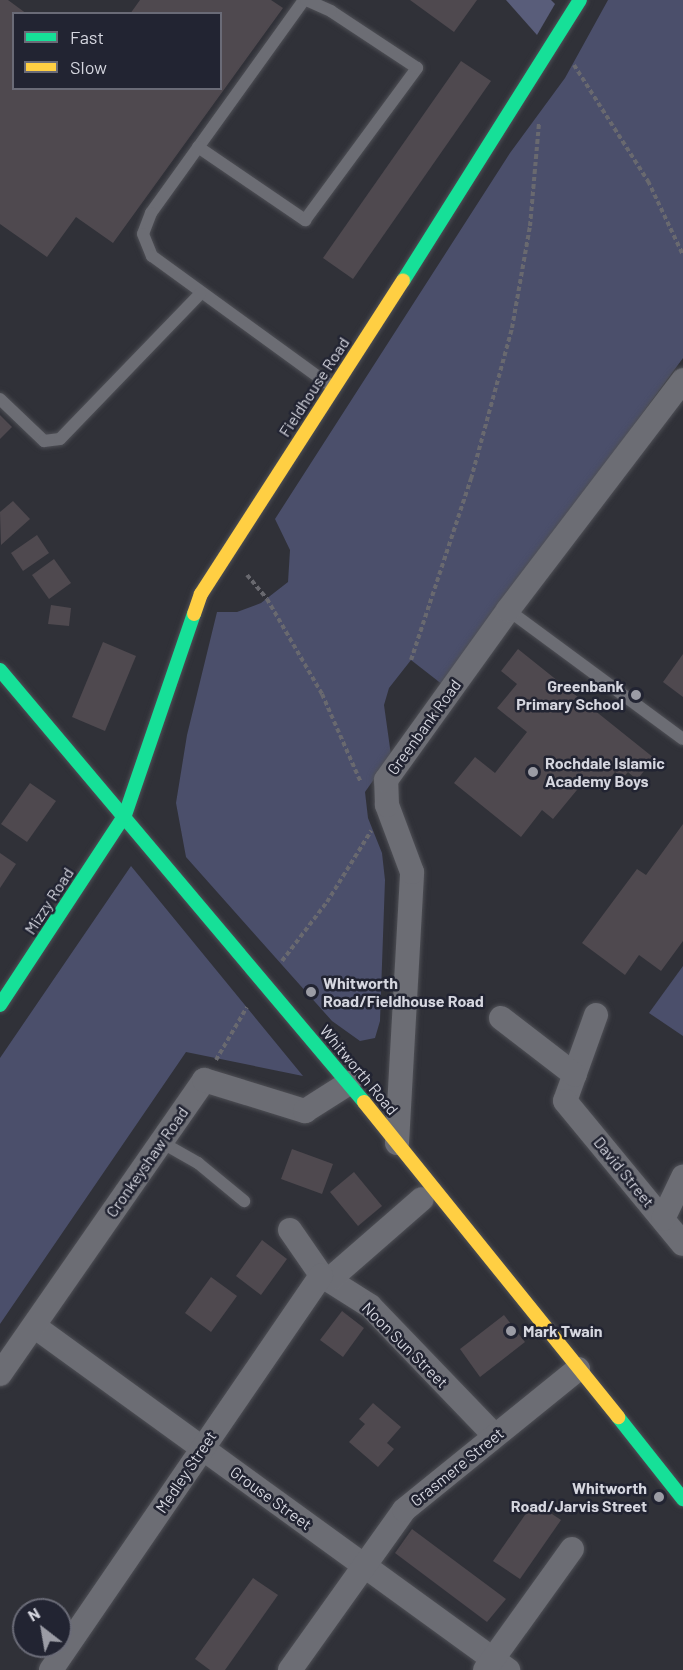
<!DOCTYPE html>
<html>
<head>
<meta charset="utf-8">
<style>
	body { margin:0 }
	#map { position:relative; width:683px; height:1670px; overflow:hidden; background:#303138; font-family:Barlow,sans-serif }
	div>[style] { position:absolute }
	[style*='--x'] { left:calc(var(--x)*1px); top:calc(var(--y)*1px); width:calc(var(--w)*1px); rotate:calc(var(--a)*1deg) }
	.green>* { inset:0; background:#4b4f6b }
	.forest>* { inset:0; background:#595d7a }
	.building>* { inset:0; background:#4f494f }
	.path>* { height:4px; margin-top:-2px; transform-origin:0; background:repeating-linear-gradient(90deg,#69696f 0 4.5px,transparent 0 7.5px) }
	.roads { filter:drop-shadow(0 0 2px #4e4f55) drop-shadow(0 0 2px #4e4f55) }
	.lane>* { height:12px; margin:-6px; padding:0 6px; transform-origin:6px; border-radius:6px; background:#6c6d74 }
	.street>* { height:24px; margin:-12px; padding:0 12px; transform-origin:12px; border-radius:12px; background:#6c6d74 }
	.fast>* { height:14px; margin:-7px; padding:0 7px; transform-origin:7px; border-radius:7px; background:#16e098 }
	.slow>* { height:14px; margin:-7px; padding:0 7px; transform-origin:7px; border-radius:7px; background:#ffcf43 }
	.dots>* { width:16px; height:16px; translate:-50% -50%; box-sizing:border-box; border:3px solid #222432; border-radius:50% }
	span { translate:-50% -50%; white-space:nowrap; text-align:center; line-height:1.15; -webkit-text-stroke:5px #222432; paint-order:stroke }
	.street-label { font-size:16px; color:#d5d6df }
	.poi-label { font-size:16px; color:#d5d6df; font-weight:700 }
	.right { translate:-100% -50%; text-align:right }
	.left { translate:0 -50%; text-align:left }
	.legend { position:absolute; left:12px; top:12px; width:210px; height:78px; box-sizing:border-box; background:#222432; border:2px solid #6a6b77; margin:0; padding:8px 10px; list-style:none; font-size:18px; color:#d5d6df }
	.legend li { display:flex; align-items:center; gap:12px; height:30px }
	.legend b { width:30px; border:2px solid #6a6b77 }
	.north { position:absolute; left:12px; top:1598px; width:60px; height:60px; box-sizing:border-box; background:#222432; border:2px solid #6a6b77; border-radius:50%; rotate:329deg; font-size:16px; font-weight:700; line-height:24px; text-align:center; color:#d5d6df }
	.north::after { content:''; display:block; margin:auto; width:21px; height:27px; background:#9b9ca5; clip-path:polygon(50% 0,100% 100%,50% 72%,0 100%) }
</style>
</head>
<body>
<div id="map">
	<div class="green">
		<div style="clip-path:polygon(608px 0,683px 0,683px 358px,443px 685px,411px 660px,389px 688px,384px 705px,391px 755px,365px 792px,368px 818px,382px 853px,385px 880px,380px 1021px,375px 1038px,360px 1041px,332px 1021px,186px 857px,176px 803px,187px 735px,217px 612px,237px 612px,261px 603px,288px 582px,290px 550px,275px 519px,510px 153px,565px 78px)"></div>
		<div style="clip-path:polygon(131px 866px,303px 1076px,186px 1052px,0 1324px,0 1058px)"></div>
		<div style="clip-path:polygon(683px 966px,683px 1036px,649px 1013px)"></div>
	</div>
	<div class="forest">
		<div style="clip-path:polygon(506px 0,551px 0,555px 4px,537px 35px)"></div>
	</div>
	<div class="building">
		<div style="clip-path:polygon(0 0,8px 0,27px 14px,14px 14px,14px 88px,220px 88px,220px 14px,130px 14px,140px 0,271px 0,283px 8px,113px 243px,76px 217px,47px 257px,0 224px)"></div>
		<div style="clip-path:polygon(410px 0,477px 0,454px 32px)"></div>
		<div style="clip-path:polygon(461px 61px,491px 81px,353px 279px,323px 258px)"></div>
		<div style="clip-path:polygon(0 415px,12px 427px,0 439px)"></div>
		<div style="clip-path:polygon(13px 501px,30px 519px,1px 545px,0 512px)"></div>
		<div style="clip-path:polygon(37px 535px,49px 553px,23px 571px,11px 553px)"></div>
		<div style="clip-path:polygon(54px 559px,71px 583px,49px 599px,32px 575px)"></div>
		<div style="clip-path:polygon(51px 605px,71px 608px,69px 626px,48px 624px)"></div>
		<div style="clip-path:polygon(103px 642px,136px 656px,105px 731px,72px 717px)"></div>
		<div style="clip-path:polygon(518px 649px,654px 758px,637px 780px,628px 772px,623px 778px,615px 772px,600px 790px,586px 779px,553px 819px,542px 810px,521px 837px,454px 783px,475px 757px,495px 773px,527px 732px,497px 708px,517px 684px,501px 671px)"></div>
		<div style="clip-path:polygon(683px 654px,683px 697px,663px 682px)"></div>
		<div style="clip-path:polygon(30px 783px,56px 801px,27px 842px,1px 824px)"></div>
		<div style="clip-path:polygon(683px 824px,683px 941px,661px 971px,639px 955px,625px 975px,582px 943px,637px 869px,646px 875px)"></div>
		<div style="clip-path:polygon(0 853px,16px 864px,0 888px)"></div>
		<div style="clip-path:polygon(292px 1149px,333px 1164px,322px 1194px,281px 1179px)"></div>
		<div style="clip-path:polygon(354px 1172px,382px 1206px,358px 1226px,330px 1192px)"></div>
		<div style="clip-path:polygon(262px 1240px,287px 1259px,261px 1295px,236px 1276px)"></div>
		<div style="clip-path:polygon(211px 1277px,237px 1296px,211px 1332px,185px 1313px)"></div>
		<div style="clip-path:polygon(342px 1311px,364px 1328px,343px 1357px,320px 1340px)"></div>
		<div style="clip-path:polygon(504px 1315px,525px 1342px,480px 1377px,460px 1349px)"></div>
		<div style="clip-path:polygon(373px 1403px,401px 1427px,387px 1443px,394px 1449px,378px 1467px,349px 1442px,365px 1424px,359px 1419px)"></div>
		<div style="clip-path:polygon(534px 1502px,561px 1520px,520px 1579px,493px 1561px)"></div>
		<div style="clip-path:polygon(412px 1529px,506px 1599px,487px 1622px,395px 1553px)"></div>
		<div style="clip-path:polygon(253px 1578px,278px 1595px,225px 1670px,210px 1670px,195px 1659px)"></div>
	</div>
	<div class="path">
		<div style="--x:574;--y:65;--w:138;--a:57.5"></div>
		<div style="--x:648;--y:181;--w:82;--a:64.7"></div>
		<div style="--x:247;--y:575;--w:31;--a:50"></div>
		<div style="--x:267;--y:599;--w:110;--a:59.9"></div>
		<div style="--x:322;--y:694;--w:97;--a:66.3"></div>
		<div style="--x:411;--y:660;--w:191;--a:-71.7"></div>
		<div style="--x:471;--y:479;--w:156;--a:-74.8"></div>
		<div style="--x:512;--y:328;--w:104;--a:-80"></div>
		<div style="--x:530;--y:226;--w:103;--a:-85"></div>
		<div style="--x:282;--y:961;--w:74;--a:-52.7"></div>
		<div style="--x:327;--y:902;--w:84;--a:-58.2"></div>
		<div style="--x:216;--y:1060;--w:61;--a:-59.7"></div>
	</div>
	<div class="roads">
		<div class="lane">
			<div style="--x:304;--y:0;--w:262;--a:125.7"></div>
			<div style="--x:151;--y:213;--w:22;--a:111"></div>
			<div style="--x:143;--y:234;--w:24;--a:68"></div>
			<div style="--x:152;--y:256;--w:223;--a:36"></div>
			<div style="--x:198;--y:147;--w:130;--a:34.3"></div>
			<div style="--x:305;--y:220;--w:189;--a:-53.6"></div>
			<div style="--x:417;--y:68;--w:103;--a:-146.5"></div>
			<div style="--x:331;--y:11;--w:27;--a:-156"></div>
			<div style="--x:0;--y:399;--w:61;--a:43.7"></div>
			<div style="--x:44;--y:441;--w:16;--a:-7"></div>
			<div style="--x:60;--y:439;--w:202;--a:-46"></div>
			<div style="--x:508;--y:610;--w:217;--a:36.4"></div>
			<div style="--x:161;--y:1142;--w:43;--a:29.6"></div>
			<div style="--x:198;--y:1163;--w:60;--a:39.6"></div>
		</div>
		<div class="street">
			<div style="--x:596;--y:1015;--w:91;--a:109.8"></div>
			<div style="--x:565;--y:1101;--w:185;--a:50.5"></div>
			<div style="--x:501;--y:1018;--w:93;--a:37.6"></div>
			<div style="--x:397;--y:1143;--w:271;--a:-86.8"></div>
			<div style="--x:412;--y:872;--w:72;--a:-110.5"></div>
			<div style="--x:387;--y:805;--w:25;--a:-92"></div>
			<div style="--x:386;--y:780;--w:209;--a:-54.3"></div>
			<div style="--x:508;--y:610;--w:289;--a:-52.7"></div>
			<div style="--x:663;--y:1219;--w:47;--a:-64.5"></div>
			<div style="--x:290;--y:1230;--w:55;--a:55.4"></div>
			<div style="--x:321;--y:1275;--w:58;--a:32.3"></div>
			<div style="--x:370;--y:1306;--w:180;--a:46.1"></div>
			<div style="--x:329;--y:1280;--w:123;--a:-41.1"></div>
			<div style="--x:34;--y:1326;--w:586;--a:35.97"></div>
			<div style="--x:0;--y:1374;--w:358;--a:-55.2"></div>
			<div style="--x:204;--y:1080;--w:106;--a:17.1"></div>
			<div style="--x:305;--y:1111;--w:52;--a:-32.5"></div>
			<div style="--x:51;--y:1670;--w:478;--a:-55.6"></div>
			<div style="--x:290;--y:1670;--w:196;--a:-54.5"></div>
			<div style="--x:404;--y:1510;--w:224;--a:-39"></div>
			<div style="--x:485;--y:1670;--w:149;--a:-54.3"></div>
		</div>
		<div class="fast">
			<div style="--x:403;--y:281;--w:332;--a:-57.8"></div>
			<div style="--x:0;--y:670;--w:565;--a:49.88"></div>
			<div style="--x:0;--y:1005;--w:227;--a:-56.7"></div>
			<div style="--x:125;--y:815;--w:213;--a:-71.1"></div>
			<div style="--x:618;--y:1417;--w:105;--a:51.6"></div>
		</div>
		<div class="slow">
			<div style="--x:194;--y:614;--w:21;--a:-71"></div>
			<div style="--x:201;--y:594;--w:373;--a:-57.2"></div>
			<div style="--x:364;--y:1102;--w:405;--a:51.1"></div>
		</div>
	</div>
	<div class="dots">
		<div style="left:636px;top:695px;background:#9b9ca5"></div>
		<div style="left:533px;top:772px;background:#9b9ca5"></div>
		<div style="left:311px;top:992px;background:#9b9ca5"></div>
		<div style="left:511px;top:1331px;background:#9b9ca5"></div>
		<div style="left:659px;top:1497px;background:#9b9ca5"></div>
	</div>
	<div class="street-label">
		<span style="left:314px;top:387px;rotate:-57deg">Fieldhouse Road</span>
		<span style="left:424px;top:727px;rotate:-54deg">Greenbank Road</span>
		<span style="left:49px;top:901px;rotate:-57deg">Mizzy Road</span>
		<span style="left:359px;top:1070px;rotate:50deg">Whitworth Road</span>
		<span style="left:147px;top:1162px;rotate:-55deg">Cronkeyshaw Road</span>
		<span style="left:624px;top:1172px;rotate:51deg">David Street</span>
		<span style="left:405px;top:1345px;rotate:45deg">Noon Sun Street</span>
		<span style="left:457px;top:1467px;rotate:-39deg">Grasmere Street</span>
		<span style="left:186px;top:1472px;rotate:-56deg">Medley Street</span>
		<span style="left:271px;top:1498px;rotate:36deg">Grouse Street</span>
	</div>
	<div class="poi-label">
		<span class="right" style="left:624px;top:695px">Greenbank<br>Primary School</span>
		<span class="left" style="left:545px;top:772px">Rochdale Islamic<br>Academy Boys</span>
		<span class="left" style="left:323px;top:992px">Whitworth<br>Road/Fieldhouse Road</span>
		<span class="left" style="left:523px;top:1331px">Mark Twain</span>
		<span class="right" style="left:647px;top:1497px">Whitworth<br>Road/Jarvis Street</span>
	</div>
	<ul class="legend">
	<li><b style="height:8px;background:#16e098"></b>Fast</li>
	<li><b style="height:8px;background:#ffcf43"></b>Slow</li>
	</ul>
	<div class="north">N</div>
</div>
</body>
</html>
